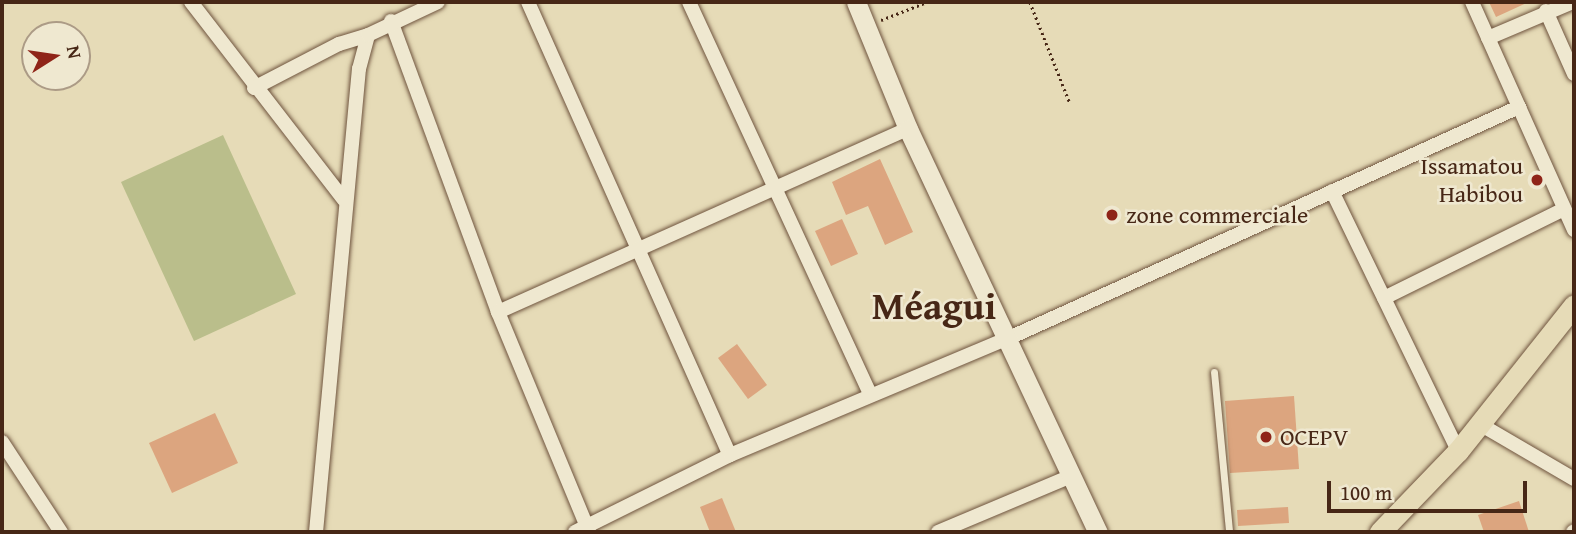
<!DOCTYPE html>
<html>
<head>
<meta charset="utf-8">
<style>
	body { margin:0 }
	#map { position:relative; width:1576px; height:534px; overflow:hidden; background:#e6dbb7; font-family:"Gentium Book Plus",serif }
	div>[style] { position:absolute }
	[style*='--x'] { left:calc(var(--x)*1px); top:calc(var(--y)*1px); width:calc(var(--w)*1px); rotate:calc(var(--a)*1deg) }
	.green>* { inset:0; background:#babe8b }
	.building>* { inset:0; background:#dca57f }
	.path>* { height:2.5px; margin-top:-1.25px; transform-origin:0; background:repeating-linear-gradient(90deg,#472716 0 2px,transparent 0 5.5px) }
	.roads { filter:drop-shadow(0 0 2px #6f543e) drop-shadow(0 0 2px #6f543e) }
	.lane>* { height:7px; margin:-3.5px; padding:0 3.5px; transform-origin:3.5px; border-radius:3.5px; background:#efe8d0 }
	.street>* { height:14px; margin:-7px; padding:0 7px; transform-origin:7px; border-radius:7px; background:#efe8d0 }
	.secondary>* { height:19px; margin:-9.5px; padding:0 9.5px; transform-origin:9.5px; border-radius:9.5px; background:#efe8d0 }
	.primary>* { height:21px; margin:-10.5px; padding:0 10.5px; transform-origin:10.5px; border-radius:10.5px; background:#e6dbb7 }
	.dots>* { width:19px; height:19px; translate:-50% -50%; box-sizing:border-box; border:4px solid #efe8d0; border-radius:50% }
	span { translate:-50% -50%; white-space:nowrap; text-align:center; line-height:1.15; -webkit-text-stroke:5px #efe8d0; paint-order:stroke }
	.poi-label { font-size:24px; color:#472716 }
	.right { translate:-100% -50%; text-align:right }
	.left { translate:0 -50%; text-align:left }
	.town-label { font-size:38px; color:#472716; font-weight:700 }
	.frame { position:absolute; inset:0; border:4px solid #472716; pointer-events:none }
	.north { position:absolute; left:21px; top:21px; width:70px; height:70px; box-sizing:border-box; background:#efe8d0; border:2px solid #ac9b86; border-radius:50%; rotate:78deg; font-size:19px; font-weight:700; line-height:28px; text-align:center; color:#472716 }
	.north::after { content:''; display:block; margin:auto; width:24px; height:32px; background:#8f2418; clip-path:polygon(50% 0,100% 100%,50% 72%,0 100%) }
	.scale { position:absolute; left:1327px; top:481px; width:200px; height:32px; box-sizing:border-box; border:4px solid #472716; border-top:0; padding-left:9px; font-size:21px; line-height:24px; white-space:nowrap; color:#472716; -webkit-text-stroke:5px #efe8d0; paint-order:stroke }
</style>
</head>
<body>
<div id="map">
	<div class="green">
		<div style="clip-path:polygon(223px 135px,296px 294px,194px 341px,121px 182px)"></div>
	</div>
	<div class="building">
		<div style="clip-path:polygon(1489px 2px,1529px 2px,1496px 17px)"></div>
		<div style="clip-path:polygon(880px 159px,913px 232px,885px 245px,868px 206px,846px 215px,832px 182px)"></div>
		<div style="clip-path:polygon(842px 219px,858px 254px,831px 266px,815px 231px)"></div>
		<div style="clip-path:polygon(737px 344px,767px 385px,748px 399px,718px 358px)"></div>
		<div style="clip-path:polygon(1294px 396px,1299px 469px,1230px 473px,1225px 401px)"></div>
		<div style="clip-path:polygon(215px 413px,238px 463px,172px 493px,149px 443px)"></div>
		<div style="clip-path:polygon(722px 498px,736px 532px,710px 532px,700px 507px)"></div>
		<div style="clip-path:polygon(1519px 501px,1529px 532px,1484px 532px,1478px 515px)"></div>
		<div style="clip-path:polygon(1288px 507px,1289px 523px,1238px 526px,1237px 510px)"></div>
	</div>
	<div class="path">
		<div style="--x:1030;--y:2;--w:109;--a:68.4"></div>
		<div style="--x:881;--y:20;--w:49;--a:-21.4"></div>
	</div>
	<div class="roads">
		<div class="lane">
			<div style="--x:1214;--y:372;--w:161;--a:84.6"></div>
		</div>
		<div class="street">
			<div style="--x:191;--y:2;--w:250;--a:52.3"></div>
			<div style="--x:528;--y:2;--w:496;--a:66"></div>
			<div style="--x:689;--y:2;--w:433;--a:65.2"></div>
			<div style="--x:1472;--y:2;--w:250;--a:65.9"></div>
			<div style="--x:1546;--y:11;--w:69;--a:66"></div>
			<div style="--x:391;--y:21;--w:310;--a:69.8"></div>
			<div style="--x:498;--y:312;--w:238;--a:67.5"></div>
			<div style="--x:1488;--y:38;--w:92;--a:-23"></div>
			<div style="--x:254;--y:88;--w:96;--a:-27.4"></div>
			<div style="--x:339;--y:44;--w:30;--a:-17"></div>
			<div style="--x:1332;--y:191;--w:289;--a:64.1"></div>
			<div style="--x:1384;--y:298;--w:201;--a:-26.3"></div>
			<div style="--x:498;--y:312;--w:449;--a:-24.1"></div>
			<div style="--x:1478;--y:423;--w:111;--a:30.3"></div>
			<div style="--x:2;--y:442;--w:108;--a:56.8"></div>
			<div style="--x:316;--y:532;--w:465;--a:-84.7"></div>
			<div style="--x:359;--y:69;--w:35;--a:-75"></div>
			<div style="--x:368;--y:35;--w:77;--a:-25.2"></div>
			<div style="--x:575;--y:532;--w:173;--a:-26.4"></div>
			<div style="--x:730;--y:455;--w:303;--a:-22.8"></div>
			<div style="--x:1009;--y:338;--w:560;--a:-24.37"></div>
			<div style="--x:938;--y:532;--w:144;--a:-22.8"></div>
			<div style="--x:1573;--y:532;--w:1;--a:-45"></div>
		</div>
		<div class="secondary">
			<div style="--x:856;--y:2;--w:137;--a:67.7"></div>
			<div style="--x:908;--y:129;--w:446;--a:64.8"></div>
		</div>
		<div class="primary">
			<div style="--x:1380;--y:532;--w:112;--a:-46.1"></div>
			<div style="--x:1458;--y:451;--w:186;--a:-51.5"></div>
		</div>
	</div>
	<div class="dots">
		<div style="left:1537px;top:180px;background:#8f2418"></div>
		<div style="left:1112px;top:215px;background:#8f2418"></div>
		<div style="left:1266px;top:437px;background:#8f2418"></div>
	</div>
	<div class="poi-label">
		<span class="right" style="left:1523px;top:180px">Issamatou<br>Habibou</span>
		<span class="left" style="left:1126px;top:215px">zone commerciale</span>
		<span class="left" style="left:1280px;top:437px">OCEPV</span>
	</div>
	<div class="town-label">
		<span style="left:934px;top:306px">Méagui</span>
	</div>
	<div class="frame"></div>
	<div class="north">N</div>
	<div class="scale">100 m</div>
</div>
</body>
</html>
